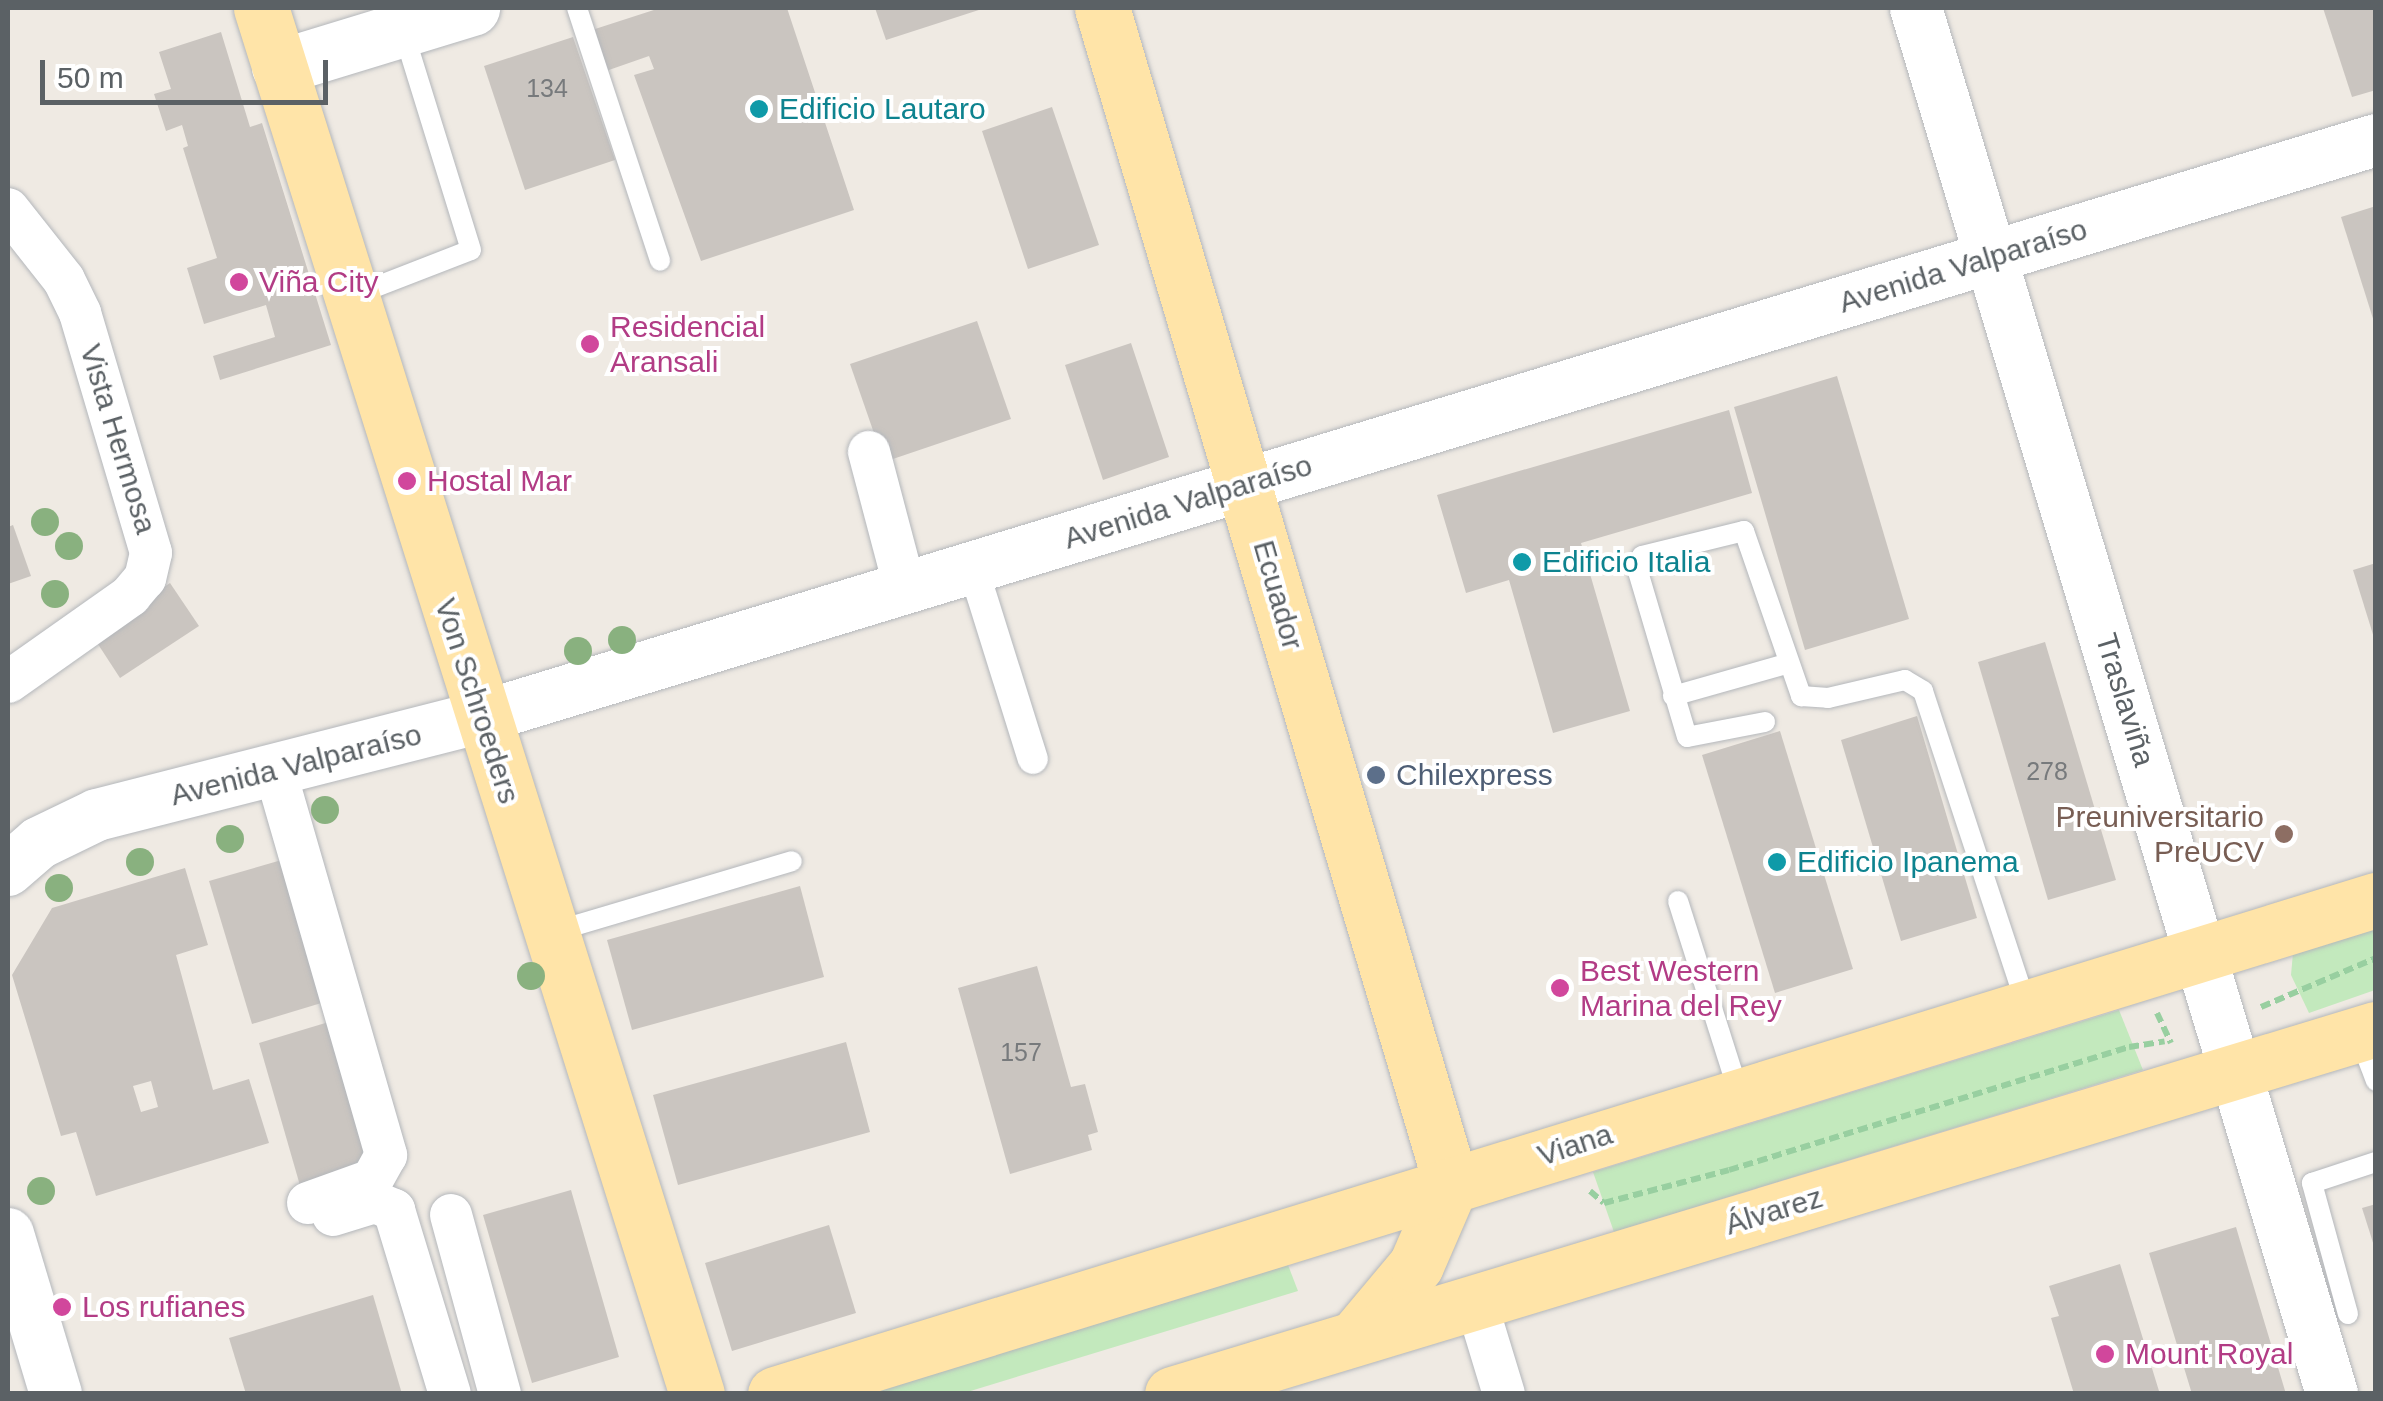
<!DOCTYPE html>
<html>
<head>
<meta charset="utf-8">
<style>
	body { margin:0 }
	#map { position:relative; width:2383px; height:1401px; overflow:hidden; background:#efeae3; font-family:Helvetica,sans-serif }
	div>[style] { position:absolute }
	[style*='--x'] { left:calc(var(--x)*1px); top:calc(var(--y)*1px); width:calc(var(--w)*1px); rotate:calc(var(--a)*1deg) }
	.green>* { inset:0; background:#c3e9bd }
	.building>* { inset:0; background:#cac5c0 }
	.path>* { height:6px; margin-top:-3px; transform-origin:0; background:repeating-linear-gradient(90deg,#98cfa0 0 10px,transparent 0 15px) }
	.roads { filter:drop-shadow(0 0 2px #b4b7bb) drop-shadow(0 0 2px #b4b7bb) }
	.service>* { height:20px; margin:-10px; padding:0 10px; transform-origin:10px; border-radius:10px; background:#fff }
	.pedestrian>* { height:30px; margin:-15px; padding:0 15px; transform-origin:15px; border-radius:15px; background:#fff }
	.minor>* { height:42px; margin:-21px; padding:0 21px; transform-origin:21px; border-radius:21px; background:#fff }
	.tertiary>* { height:52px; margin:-26px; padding:0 26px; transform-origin:26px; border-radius:26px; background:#fff }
	.secondary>* { height:55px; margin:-27.5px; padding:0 27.5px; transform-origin:27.5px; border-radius:27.5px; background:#fff }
	.primary>* { height:55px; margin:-27.5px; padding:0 27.5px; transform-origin:27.5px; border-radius:27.5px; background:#ffe4a8 }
	.trees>* { width:28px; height:28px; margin:-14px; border-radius:50%; background:#89b17f }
	.dots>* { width:28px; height:28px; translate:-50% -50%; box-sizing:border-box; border:5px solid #fff; border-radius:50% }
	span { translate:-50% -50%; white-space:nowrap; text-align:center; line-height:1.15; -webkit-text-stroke:8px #fff; paint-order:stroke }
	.number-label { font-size:25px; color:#777a7c }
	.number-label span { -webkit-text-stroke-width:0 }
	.culture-label { font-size:30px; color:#0d838f }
	.left { translate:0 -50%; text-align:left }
	.street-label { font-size:30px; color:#5b6165 }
	.hotel-label { font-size:30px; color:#b23c85 }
	.service-label { font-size:30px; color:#4e5e75 }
	.education-label { font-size:30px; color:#785e54 }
	.right { translate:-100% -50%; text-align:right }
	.frame { position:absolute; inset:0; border:10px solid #5b6165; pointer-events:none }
	.scale { position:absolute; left:40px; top:60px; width:288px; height:45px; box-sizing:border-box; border:5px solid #5b6165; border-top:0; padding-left:12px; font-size:30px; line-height:35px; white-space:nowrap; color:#5b6165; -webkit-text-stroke:8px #fff; paint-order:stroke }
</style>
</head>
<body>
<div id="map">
	<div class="green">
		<div style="clip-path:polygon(2375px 927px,2375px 990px,2309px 1013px,2291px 975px,2293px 953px)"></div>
		<div style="clip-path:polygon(2119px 1010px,2143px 1070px,1614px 1232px,1593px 1172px)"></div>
		<div style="clip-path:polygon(1288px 1265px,1298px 1291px,964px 1393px,862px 1394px)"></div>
	</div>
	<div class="building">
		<div style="clip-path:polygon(660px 8px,787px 8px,854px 210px,701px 261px,634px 75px,654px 69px,649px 56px,606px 71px,592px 30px)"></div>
		<div style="clip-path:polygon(875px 8px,985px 8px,886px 40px)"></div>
		<div style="clip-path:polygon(2323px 8px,2376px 8px,2376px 90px,2352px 97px)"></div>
		<div style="clip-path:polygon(221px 32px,250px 127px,262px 123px,331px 345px,220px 380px,213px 356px,275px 337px,266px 305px,204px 324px,187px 268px,217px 258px,183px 148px,188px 146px,182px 125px,166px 131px,154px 94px,171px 89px,159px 52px)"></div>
		<div style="clip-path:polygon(573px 37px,615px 160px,525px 190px,484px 66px)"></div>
		<div style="clip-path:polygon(1052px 107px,1099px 245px,1028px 269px,982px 131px)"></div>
		<div style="clip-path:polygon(2376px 206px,2376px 325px,2375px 325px,2341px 217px)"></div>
		<div style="clip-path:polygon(977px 321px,1011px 419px,884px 462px,850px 364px)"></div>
		<div style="clip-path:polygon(1131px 343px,1169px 457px,1103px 480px,1065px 365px)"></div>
		<div style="clip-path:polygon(1837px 376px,1909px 619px,1805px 650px,1734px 407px)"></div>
		<div style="clip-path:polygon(1729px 410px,1752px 493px,1581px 543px,1630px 711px,1553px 733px,1509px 580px,1466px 593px,1437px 495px)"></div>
		<div style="clip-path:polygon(13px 525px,31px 576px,8px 584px,8px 527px)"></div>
		<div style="clip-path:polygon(2376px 563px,2376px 641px,2375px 641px,2353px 570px)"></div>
		<div style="clip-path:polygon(170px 583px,199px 626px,120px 678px,92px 635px)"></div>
		<div style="clip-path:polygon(2045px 642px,2116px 880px,2048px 900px,1978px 662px)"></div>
		<div style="clip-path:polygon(1917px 716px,1977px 918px,1901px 941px,1841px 740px)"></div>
		<div style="clip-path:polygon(1780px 731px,1853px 969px,1775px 993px,1702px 755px)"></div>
		<div style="clip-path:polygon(285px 859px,328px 1001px,252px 1024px,209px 881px)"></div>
		<div style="clip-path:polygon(evenodd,185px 868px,208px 945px,176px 955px,213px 1090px,249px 1079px,269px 1143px,96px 1196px,76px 1132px,61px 1136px,12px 975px,52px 908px,185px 868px,151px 1081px,158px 1107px,141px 1112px,133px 1086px,151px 1081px)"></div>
		<div style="clip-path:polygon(800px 886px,824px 977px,632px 1030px,607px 940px)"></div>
		<div style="clip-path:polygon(1037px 966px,1071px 1087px,1085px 1084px,1098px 1132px,1088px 1135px,1092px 1150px,1010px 1174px,958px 988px)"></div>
		<div style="clip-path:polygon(332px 1021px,375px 1168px,301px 1189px,259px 1043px)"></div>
		<div style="clip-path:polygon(846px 1042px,870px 1132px,678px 1185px,653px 1095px)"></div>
		<div style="clip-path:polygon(571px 1190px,619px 1357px,532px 1383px,483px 1215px)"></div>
		<div style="clip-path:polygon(2376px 1204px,2376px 1249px,2375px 1249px,2362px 1208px)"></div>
		<div style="clip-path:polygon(829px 1225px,856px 1313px,732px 1351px,705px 1263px)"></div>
		<div style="clip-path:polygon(2236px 1227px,2249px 1271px,2286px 1394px,2192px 1394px,2149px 1253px)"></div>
		<div style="clip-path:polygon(2120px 1264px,2159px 1391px,2074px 1394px,2051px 1318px,2059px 1316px,2049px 1286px)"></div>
		<div style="clip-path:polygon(373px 1295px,402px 1394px,246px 1394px,229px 1338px)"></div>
	</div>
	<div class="path">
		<div style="--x:2261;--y:1007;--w:125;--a:-23.1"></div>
		<div style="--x:2157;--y:1013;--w:33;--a:65"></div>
		<div style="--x:1590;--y:1191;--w:18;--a:41"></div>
		<div style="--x:1604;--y:1203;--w:129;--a:-14.8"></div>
		<div style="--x:1729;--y:1170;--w:418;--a:-17.1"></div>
		<div style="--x:2129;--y:1047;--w:36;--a:-9"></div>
	</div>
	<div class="roads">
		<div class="service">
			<div style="--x:577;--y:8;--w:266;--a:71.8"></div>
			<div style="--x:355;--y:295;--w:124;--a:-21.2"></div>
			<div style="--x:471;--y:250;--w:229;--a:-107.2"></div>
			<div style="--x:1673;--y:696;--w:117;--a:-15.8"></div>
			<div style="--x:1765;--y:722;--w:79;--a:169.1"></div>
			<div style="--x:1687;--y:737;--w:176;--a:-106.5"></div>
			<div style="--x:1637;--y:568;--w:13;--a:-67"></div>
			<div style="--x:1642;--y:556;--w:105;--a:-13.8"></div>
			<div style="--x:1744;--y:531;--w:175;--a:70.9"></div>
			<div style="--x:1801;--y:696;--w:27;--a:4"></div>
			<div style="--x:1828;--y:698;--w:79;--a:-13.2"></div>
			<div style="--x:1905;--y:680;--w:21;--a:31"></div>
			<div style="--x:1923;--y:691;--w:330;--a:71.8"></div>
			<div style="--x:1678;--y:901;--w:201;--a:72.4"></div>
			<div style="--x:553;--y:932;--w:249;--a:-16.5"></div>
			<div style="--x:2359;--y:1036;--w:48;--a:69.3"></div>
			<div style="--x:2348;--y:1314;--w:136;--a:-105.4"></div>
			<div style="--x:2312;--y:1183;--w:67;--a:-18.2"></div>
		</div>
		<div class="pedestrian">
			<div style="--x:973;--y:568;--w:200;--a:72.6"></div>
		</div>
		<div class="minor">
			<div style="--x:8;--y:209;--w:90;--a:51.7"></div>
			<div style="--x:64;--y:280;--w:37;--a:64"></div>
			<div style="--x:80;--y:313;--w:250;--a:73.5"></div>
			<div style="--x:151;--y:553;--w:26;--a:103"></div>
			<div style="--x:145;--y:578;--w:23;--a:130"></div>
			<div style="--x:130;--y:596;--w:149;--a:144.8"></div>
			<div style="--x:869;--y:452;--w:141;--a:75.2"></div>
			<div style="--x:275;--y:770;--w:401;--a:73.9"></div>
			<div style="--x:386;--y:1155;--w:29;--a:119"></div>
			<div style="--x:372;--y:1180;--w:68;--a:160.2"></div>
			<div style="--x:333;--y:1215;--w:44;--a:-17.2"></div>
			<div style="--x:375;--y:1202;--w:21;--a:23"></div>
			<div style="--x:394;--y:1210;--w:192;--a:73.1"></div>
			<div style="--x:451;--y:1215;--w:186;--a:74.7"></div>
			<div style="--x:1476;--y:1302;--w:96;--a:73.1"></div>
		</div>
		<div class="tertiary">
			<div style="--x:1916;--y:8;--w:1447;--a:73.29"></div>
			<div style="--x:8;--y:870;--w:41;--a:-41.1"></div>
			<div style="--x:39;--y:843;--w:64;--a:-25.8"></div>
			<div style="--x:97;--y:815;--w:397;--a:-14.3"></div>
			<div style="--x:482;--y:717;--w:1980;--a:-16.94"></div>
			<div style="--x:8;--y:1234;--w:167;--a:73.3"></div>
		</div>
		<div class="secondary">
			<div style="--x:279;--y:67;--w:202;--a:-17"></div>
		</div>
		<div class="primary">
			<div style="--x:261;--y:8;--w:1453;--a:72.54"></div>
			<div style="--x:1102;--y:8;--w:1227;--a:73.47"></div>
			<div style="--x:1355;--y:1338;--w:95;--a:-50.1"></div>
			<div style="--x:1416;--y:1265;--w:88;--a:-66.6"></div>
			<div style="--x:775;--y:1394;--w:1675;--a:-17.15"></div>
			<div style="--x:1172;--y:1394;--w:1258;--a:-16.87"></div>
		</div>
	</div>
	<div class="trees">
		<div style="left:45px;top:522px"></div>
		<div style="left:69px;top:546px"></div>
		<div style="left:55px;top:594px"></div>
		<div style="left:622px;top:640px"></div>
		<div style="left:578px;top:651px"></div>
		<div style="left:325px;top:810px"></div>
		<div style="left:230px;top:839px"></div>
		<div style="left:140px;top:862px"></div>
		<div style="left:59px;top:888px"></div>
		<div style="left:531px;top:976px"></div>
		<div style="left:41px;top:1191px"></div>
	</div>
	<div class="dots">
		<div style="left:759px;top:109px;background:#0f9aa8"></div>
		<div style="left:239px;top:282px;background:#d1479c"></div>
		<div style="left:590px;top:344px;background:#d1479c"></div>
		<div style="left:407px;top:481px;background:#d1479c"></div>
		<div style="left:1522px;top:562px;background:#0f9aa8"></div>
		<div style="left:1376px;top:775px;background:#5c6f8a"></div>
		<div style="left:2284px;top:834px;background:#8d6e63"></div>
		<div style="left:1777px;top:862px;background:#0f9aa8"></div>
		<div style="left:1560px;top:988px;background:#d1479c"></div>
		<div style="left:62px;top:1307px;background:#d1479c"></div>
		<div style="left:2105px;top:1354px;background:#d1479c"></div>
	</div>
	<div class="number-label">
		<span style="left:547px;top:88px">134</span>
		<span style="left:2047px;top:771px">278</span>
		<span style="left:1021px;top:1052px">157</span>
	</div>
	<div class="culture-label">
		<span class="left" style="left:779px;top:109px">Edificio Lautaro</span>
		<span class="left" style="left:1542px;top:562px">Edificio Italia</span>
		<span class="left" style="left:1797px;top:862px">Edificio Ipanema</span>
	</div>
	<div class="street-label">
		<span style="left:1963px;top:266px;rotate:-17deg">Avenida Valparaíso</span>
		<span style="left:118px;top:439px;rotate:73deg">Vista Hermosa</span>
		<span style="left:1188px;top:502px;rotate:-17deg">Avenida Valparaíso</span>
		<span style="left:1278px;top:595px;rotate:74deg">Ecuador</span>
		<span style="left:2125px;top:700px;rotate:73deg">Traslaviña</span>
		<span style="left:477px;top:701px;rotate:72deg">Von Schroeders</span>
		<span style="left:296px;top:765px;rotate:-14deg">Avenida Valparaíso</span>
		<span style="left:1575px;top:1145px;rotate:-18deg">Viana</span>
		<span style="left:1774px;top:1211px;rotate:-17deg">Álvarez</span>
	</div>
	<div class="hotel-label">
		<span class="left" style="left:259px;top:282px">Viña City</span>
		<span class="left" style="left:610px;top:344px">Residencial<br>Aransali</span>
		<span class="left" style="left:427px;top:481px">Hostal Mar</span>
		<span class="left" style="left:1580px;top:988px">Best Western<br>Marina del Rey</span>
		<span class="left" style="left:82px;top:1307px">Los rufianes</span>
		<span class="left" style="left:2125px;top:1354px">Mount Royal</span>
	</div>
	<div class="service-label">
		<span class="left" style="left:1396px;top:775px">Chilexpress</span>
	</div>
	<div class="education-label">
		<span class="right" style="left:2264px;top:834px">Preuniversitario<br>PreUCV</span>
	</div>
	<div class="frame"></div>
	<div class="scale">50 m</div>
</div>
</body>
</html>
